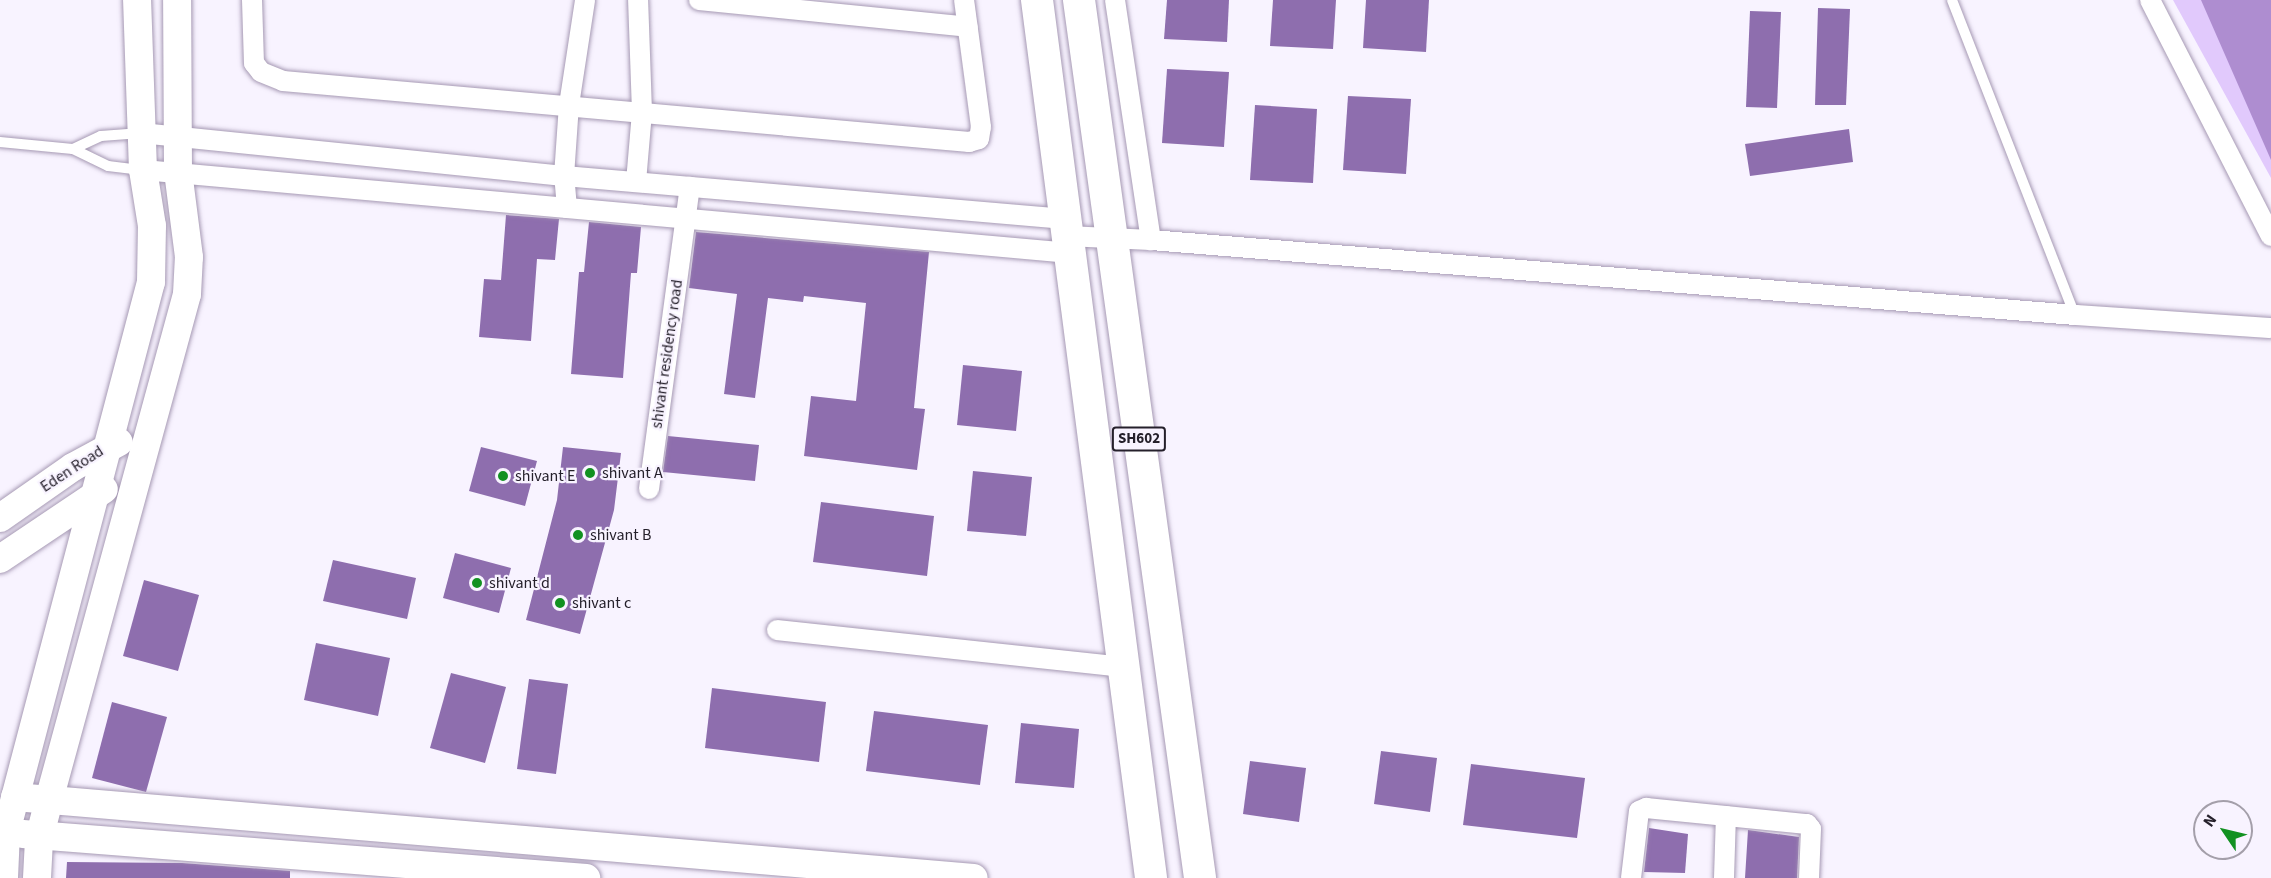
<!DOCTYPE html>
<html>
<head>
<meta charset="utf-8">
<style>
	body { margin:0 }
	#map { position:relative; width:2271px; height:878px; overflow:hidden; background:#f8f3ff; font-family:"Source Sans 3",sans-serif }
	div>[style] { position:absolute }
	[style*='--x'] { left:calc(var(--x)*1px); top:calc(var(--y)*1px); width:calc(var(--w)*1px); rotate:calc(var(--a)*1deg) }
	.green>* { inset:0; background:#e1c9fc }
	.water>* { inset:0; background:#ae8dd0 }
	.building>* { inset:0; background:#8e6eae }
	.roads { filter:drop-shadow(0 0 2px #a699b4) drop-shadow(0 0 2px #a699b4) }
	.lane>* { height:10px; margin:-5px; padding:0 5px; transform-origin:5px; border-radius:5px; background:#fff }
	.street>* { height:20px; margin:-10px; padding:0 10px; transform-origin:10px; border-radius:10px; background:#fff }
	.secondary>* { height:28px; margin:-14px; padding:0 14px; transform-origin:14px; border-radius:14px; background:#fff }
	.primary>* { height:32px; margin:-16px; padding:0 16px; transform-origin:16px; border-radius:16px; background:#fff }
	.dots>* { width:16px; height:16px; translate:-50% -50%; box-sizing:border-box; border:3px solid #f8f3ff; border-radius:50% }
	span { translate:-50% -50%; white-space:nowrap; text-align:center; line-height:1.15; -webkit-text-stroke:4.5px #f8f3ff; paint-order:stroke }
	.shield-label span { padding:2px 4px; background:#f8f3ff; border:2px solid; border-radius:4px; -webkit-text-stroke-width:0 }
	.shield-label { font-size:15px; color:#25202b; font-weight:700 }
	.street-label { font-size:16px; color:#25202b }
	.poi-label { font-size:16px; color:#25202b }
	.left { translate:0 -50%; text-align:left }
	.north { position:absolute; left:2193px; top:800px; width:60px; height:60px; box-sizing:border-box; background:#f8f3ff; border:2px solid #a49faa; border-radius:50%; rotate:305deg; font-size:16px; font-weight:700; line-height:24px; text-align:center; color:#25202b }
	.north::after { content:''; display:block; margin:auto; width:21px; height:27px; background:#129121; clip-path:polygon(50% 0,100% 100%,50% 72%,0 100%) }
</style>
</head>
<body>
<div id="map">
	<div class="green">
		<div style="clip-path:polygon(2173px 0,2254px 0,2271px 29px,2271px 178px)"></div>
	</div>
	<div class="water">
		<div style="clip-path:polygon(2201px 0,2271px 0,2271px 160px)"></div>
	</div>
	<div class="building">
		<div style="clip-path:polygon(1167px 0,1229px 0,1227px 42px,1164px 39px)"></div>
		<div style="clip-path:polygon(1273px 0,1336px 0,1333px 49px,1270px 46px)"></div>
		<div style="clip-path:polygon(1366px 0,1429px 0,1426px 52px,1363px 48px)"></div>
		<div style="clip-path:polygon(1818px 8px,1850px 9px,1846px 105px,1815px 105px)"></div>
		<div style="clip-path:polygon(1750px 11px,1781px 12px,1777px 108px,1746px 107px)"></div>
		<div style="clip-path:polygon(1167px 69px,1229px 72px,1224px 147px,1162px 143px)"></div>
		<div style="clip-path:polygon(1348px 96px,1411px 99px,1406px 174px,1343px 170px)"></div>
		<div style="clip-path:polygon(1255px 105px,1317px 109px,1313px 183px,1250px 180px)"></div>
		<div style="clip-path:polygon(1849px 129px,1853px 162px,1750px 176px,1745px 144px)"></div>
		<div style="clip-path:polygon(506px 215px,559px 219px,555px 260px,537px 259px,531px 341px,479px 337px,484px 279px,501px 280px)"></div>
		<div style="clip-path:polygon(589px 222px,641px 227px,637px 273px,631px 273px,623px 378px,571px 374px,579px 272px,584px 272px)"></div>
		<div style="clip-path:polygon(696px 232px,929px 252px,914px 408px,925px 409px,917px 470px,804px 456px,811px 396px,856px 401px,866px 303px,804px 296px,803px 302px,768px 298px,755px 398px,724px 394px,737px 294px,689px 288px)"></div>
		<div style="clip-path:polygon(963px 365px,1022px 371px,1016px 431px,957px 425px)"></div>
		<div style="clip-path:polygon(668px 436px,759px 445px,755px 481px,663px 472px)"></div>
		<div style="clip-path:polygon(481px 447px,537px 461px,525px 506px,469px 491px)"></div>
		<div style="clip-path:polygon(563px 447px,621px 453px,614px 510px,580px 634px,526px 620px,557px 500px)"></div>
		<div style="clip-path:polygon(973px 471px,1032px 477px,1026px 536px,967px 531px)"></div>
		<div style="clip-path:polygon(821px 502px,934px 516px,927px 576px,813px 562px)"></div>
		<div style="clip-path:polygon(455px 553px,511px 568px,499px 613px,443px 598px)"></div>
		<div style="clip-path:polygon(333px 560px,416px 578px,407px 619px,323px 601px)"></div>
		<div style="clip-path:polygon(144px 580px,199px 595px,178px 671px,123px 656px)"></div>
		<div style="clip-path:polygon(316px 643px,390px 658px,378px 716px,304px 700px)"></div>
		<div style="clip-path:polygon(451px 673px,506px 687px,485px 763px,430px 748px)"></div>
		<div style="clip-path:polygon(529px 679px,568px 684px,556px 774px,517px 769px)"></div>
		<div style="clip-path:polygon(712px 688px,826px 702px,819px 762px,705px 748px)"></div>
		<div style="clip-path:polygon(112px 702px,167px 717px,146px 792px,92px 778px)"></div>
		<div style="clip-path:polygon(874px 711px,988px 725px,980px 785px,866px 771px)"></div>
		<div style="clip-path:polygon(1021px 723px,1079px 729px,1074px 788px,1015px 783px)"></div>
		<div style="clip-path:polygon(1381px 751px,1437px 758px,1430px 812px,1374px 804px)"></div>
		<div style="clip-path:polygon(1250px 761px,1306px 768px,1299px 822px,1243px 814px)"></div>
		<div style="clip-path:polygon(1471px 764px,1585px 778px,1577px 838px,1463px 825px)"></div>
		<div style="clip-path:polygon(1649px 828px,1688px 834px,1685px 873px,1644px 872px)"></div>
		<div style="clip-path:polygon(1748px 830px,1799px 837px,1797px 878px,1745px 878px)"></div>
		<div style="clip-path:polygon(67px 862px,182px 863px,290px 871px,290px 878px,66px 878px)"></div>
	</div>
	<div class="roads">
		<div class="lane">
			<div style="--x:1952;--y:0;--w:338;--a:68.7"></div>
			<div style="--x:0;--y:142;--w:73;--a:5.5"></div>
			<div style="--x:73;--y:149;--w:39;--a:26"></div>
			<div style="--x:108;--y:166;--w:34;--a:7"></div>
			<div style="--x:73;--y:149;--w:31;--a:-25"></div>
			<div style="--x:101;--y:136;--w:40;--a:-4.3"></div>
		</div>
		<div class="street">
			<div style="--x:252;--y:0;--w:63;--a:88.2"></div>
			<div style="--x:254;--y:63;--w:11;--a:52"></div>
			<div style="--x:261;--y:72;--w:24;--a:22"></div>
			<div style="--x:283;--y:81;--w:689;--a:5.08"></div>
			<div style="--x:969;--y:142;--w:10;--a:-17"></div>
			<div style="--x:979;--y:139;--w:12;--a:-81"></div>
			<div style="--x:981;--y:127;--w:128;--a:-97.6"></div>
			<div style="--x:699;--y:0;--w:270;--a:5.7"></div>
			<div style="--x:1115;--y:0;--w:243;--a:81.5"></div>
			<div style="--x:2150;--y:0;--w:265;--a:62.9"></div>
			<div style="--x:141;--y:133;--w:425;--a:5.8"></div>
			<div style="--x:564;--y:176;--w:503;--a:4.91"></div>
			<div style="--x:143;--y:170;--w:931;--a:5.12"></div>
			<div style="--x:636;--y:182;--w:70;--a:-85.1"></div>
			<div style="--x:642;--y:112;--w:112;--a:-92"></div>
			<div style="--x:567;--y:208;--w:32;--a:-95"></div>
			<div style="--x:564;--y:176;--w:71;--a:-86"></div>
			<div style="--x:569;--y:105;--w:106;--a:-81.3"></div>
			<div style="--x:1067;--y:236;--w:84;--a:2.7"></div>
			<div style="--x:1151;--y:240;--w:927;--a:4.64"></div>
			<div style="--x:2075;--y:315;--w:196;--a:3.8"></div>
			<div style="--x:649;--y:489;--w:305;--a:-82.3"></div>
			<div style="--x:777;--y:630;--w:348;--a:6.1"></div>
			<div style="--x:1631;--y:878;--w:67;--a:-83.2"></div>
			<div style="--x:1639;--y:811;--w:8;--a:-23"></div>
			<div style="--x:1646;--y:808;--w:162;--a:5.7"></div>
			<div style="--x:1807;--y:824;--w:6;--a:51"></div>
			<div style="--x:1811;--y:829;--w:49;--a:92.3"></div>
			<div style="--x:1724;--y:878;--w:62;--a:-88.2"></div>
		</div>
		<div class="secondary">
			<div style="--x:0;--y:518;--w:89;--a:-34.9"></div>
			<div style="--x:73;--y:467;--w:52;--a:-28.5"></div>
			<div style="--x:0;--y:559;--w:125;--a:-33.9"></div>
			<div style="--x:15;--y:797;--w:962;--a:4.83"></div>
			<div style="--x:23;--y:834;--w:565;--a:4.47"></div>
			<div style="--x:4;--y:878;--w:46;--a:-87.5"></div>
			<div style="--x:6;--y:832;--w:569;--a:-75.23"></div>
			<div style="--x:151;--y:282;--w:56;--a:-89"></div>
			<div style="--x:152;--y:226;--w:57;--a:-99.1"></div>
			<div style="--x:143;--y:170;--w:170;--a:-92"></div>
			<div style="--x:37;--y:878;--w:39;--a:-87"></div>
			<div style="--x:39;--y:839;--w:40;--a:-75.6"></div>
			<div style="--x:49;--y:800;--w:524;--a:-74.74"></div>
			<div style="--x:187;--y:294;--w:37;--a:-87"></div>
			<div style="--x:189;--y:257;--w:87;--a:-97.3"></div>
			<div style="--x:178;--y:171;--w:171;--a:-90.3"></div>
		</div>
		<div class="primary">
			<div style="--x:1037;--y:0;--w:885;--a:82.6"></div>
			<div style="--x:1079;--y:0;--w:886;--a:82.15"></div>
		</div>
	</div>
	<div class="dots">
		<div style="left:590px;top:473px;background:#129121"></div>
		<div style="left:503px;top:476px;background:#129121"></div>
		<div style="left:578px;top:535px;background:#129121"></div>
		<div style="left:477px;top:583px;background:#129121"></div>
		<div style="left:560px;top:603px;background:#129121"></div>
	</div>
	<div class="shield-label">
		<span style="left:1139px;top:439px">SH602</span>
	</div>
	<div class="street-label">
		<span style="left:667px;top:354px;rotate:-82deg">shivant residency road</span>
		<span style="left:72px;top:469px;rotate:-33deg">Eden Road</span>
	</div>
	<div class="poi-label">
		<span class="left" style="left:602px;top:473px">shivant A</span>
		<span class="left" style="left:515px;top:476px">shivant E</span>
		<span class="left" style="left:590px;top:535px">shivant B</span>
		<span class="left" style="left:489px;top:583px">shivant d</span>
		<span class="left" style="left:572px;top:603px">shivant c</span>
	</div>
	<div class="north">N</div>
</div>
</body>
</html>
